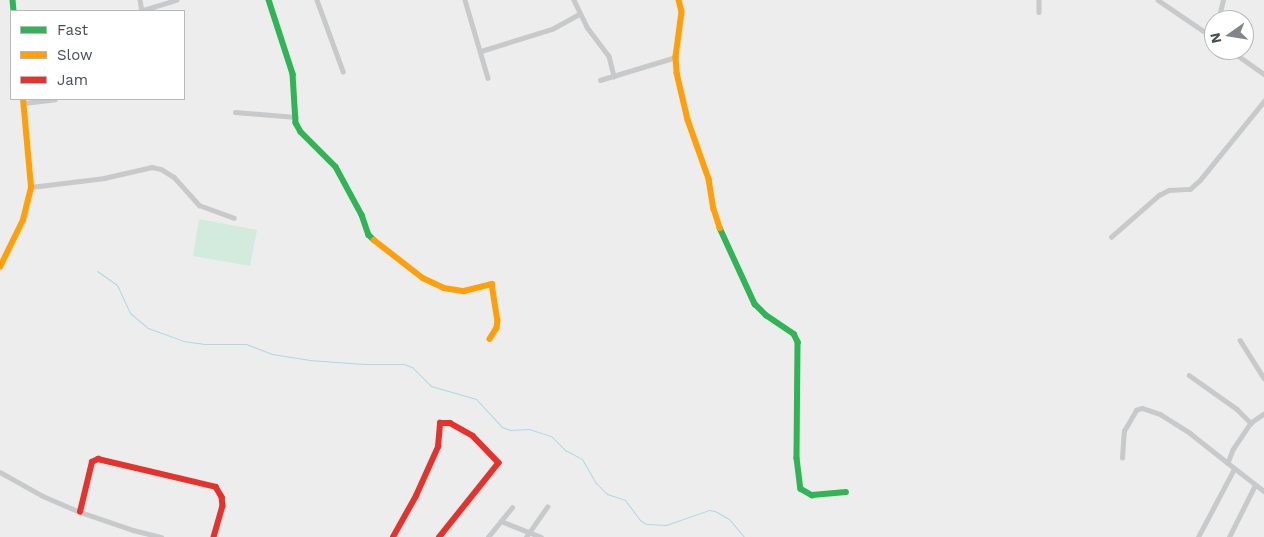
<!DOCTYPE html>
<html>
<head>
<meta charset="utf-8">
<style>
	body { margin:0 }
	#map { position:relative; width:1264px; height:537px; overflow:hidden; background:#ededed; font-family:"Work Sans",sans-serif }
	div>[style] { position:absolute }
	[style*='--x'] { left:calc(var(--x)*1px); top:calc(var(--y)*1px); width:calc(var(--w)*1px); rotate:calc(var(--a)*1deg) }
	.green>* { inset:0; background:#d3ebdc }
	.stream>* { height:1px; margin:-0.5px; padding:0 0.5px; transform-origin:0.5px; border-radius:0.5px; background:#abd9e5 }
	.street>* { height:4.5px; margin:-2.25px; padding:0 2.25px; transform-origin:2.25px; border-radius:2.25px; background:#c7c9cb }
	.fast>* { height:5.5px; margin:-2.75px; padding:0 2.75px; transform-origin:2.75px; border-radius:2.75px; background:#30b455 }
	.slow>* { height:5.5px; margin:-2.75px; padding:0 2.75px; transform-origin:2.75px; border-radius:2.75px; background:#ff9f0a }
	.jam>* { height:5.5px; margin:-2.75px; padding:0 2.75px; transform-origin:2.75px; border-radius:2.75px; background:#e5322d }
	span { translate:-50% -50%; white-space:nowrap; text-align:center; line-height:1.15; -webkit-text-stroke:5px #fff; paint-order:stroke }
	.legend { position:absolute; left:10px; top:10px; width:175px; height:90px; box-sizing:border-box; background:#fff; border:1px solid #b5b9bc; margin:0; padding:6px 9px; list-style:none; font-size:15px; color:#464f57 }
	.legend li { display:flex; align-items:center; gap:10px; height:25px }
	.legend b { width:25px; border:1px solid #b5b9bc }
	.north { position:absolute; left:1204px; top:10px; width:50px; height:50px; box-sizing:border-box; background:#fff; border:1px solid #b5b9bc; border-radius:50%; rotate:257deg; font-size:14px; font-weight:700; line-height:20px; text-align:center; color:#464f57 }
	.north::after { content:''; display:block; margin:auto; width:18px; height:22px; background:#80868c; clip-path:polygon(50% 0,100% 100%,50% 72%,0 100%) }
</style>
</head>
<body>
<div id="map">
	<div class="green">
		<div style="clip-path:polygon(199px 219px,257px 230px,250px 266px,193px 256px)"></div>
	</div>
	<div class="stream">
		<div style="--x:97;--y:271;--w:24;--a:35"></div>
		<div style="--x:117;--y:285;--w:31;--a:65"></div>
		<div style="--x:130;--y:313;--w:23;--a:40"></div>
		<div style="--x:148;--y:328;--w:37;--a:20"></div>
		<div style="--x:183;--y:341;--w:22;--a:8"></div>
		<div style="--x:205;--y:344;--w:41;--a:0"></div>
		<div style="--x:246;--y:344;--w:28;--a:21"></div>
		<div style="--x:272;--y:354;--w:37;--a:9"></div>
		<div style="--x:309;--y:360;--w:55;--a:4.2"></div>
		<div style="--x:364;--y:364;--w:40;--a:0"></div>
		<div style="--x:404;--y:364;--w:9;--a:21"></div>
		<div style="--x:412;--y:367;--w:27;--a:45"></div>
		<div style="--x:431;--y:386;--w:47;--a:16.1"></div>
		<div style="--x:476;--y:399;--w:38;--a:47"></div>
		<div style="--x:502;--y:427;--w:9;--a:21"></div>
		<div style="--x:510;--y:430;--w:19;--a:-3"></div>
		<div style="--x:529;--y:429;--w:23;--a:18"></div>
		<div style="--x:551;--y:436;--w:20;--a:45"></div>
		<div style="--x:565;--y:450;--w:19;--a:28"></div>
		<div style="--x:582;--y:459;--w:28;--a:60"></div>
		<div style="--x:596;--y:483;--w:16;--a:45"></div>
		<div style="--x:607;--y:494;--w:19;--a:18"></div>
		<div style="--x:625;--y:500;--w:25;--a:53"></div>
		<div style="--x:640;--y:520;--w:7;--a:34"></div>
		<div style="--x:646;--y:524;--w:20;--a:3"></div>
		<div style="--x:666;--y:525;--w:46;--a:-19.2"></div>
		<div style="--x:709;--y:510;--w:6;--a:9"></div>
		<div style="--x:715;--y:511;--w:16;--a:30"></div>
		<div style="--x:729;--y:519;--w:23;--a:50"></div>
	</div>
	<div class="street">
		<div style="--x:140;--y:0;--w:11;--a:80"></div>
		<div style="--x:317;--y:0;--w:76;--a:69.9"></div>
		<div style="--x:465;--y:0;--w:81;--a:73.6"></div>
		<div style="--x:574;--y:0;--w:30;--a:64"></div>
		<div style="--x:587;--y:27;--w:36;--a:53"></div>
		<div style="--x:609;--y:56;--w:21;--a:76"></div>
		<div style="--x:1039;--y:0;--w:12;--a:90"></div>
		<div style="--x:1158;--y:0;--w:68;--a:34.2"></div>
		<div style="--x:140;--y:11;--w:38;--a:-17"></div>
		<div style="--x:1218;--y:20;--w:21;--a:-76"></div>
		<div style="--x:1208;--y:34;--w:9;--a:-49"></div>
		<div style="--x:1230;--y:50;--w:42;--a:35.2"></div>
		<div style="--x:481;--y:51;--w:74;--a:-17.2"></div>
		<div style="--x:552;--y:29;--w:31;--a:-29"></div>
		<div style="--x:600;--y:80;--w:79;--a:-16.8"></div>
		<div style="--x:24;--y:103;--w:31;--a:-7"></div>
		<div style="--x:235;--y:112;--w:61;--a:4.7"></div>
		<div style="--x:31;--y:187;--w:74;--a:-7"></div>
		<div style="--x:104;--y:178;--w:49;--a:-12.9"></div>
		<div style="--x:152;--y:167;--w:9;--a:13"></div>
		<div style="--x:161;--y:169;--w:15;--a:32"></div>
		<div style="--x:174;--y:177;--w:38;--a:48"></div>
		<div style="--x:199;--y:205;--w:37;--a:20"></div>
		<div style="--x:1111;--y:237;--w:64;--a:-41.2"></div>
		<div style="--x:1159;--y:195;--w:11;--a:-27"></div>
		<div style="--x:1169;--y:190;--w:21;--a:-3"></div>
		<div style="--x:1190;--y:189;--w:13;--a:-42"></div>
		<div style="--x:1200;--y:180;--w:102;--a:-51"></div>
		<div style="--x:1240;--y:340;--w:45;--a:57.7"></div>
		<div style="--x:1189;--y:375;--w:59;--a:35.3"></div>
		<div style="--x:1237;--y:409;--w:20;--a:45"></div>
		<div style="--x:1264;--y:414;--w:16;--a:145"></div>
		<div style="--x:1251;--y:423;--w:32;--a:124"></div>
		<div style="--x:1233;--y:450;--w:14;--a:111"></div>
		<div style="--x:1228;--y:463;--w:46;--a:37.9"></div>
		<div style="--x:1122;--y:458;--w:27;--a:-86"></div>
		<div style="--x:1124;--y:431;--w:24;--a:-60"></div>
		<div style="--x:1136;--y:410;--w:6;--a:-18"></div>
		<div style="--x:1142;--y:408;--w:19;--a:18"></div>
		<div style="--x:1160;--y:414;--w:36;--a:32"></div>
		<div style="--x:1190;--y:433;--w:48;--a:38.3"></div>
		<div style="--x:0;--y:472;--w:49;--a:29.2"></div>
		<div style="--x:43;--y:496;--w:40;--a:23.4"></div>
		<div style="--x:80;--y:512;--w:56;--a:18.8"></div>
		<div style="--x:133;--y:530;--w:29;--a:14"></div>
		<div style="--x:501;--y:521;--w:43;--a:21.8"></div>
		<div style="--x:488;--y:537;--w:38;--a:-51"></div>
		<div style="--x:526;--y:537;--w:37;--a:-55"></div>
		<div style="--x:1198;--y:537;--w:77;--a:-62.1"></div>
		<div style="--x:1229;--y:537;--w:58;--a:-63.4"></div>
	</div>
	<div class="fast">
		<div style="--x:13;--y:0;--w:11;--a:85"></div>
		<div style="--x:269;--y:0;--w:78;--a:72"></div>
		<div style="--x:293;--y:74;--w:49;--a:86.5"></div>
		<div style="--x:296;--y:123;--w:10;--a:61"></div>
		<div style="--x:301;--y:132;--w:49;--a:45"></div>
		<div style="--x:336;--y:167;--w:55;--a:61.6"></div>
		<div style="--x:362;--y:215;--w:21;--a:71"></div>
		<div style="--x:369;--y:235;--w:7;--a:45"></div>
		<div style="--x:720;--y:228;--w:84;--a:65.3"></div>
		<div style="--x:755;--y:304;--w:16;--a:45"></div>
		<div style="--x:766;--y:315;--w:34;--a:34"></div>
		<div style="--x:794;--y:334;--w:9;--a:63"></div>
		<div style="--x:798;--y:342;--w:116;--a:90.5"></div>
		<div style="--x:797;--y:458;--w:31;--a:83"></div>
		<div style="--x:801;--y:489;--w:13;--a:29"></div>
		<div style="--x:812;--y:495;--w:34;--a:-5"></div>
	</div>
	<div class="slow">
		<div style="--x:679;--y:0;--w:12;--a:76"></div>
		<div style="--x:682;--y:12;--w:45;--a:97.6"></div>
		<div style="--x:676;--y:57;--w:16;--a:86"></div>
		<div style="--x:677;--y:73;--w:48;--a:76.8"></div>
		<div style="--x:688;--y:120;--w:63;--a:70.4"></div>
		<div style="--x:709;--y:179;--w:30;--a:81"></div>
		<div style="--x:714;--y:209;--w:20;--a:72"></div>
		<div style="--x:374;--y:240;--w:62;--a:37.8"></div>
		<div style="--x:423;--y:278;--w:23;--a:25"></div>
		<div style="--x:444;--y:288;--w:20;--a:9"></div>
		<div style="--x:464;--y:291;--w:29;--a:-14"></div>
		<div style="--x:492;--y:284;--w:36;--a:81"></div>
		<div style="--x:498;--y:320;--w:8;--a:97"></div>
		<div style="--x:497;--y:328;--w:13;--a:122"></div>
		<div style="--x:0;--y:267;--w:52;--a:-63.9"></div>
		<div style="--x:23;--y:220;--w:34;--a:-76"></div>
		<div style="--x:31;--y:187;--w:88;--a:-95.2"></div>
	</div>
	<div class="jam">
		<div style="--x:80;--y:512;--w:51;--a:-76.5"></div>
		<div style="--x:92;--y:462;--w:7;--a:-27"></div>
		<div style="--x:98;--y:459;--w:121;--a:13.3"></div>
		<div style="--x:216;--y:487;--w:12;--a:59"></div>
		<div style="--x:222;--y:497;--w:9;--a:84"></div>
		<div style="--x:223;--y:506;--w:32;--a:106"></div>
		<div style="--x:393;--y:537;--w:47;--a:-60.7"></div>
		<div style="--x:416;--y:496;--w:54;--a:-65.8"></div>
		<div style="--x:438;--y:447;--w:24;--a:-85"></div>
		<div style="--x:440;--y:423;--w:10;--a:0"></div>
		<div style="--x:450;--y:423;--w:26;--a:29"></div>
		<div style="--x:473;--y:436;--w:37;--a:46"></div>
		<div style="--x:499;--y:463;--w:95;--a:128.6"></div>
	</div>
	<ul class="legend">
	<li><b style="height:6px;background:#30b455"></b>Fast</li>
	<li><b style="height:6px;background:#ff9f0a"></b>Slow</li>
	<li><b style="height:6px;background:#e5322d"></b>Jam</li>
	</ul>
	<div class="north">N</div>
</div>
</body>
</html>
